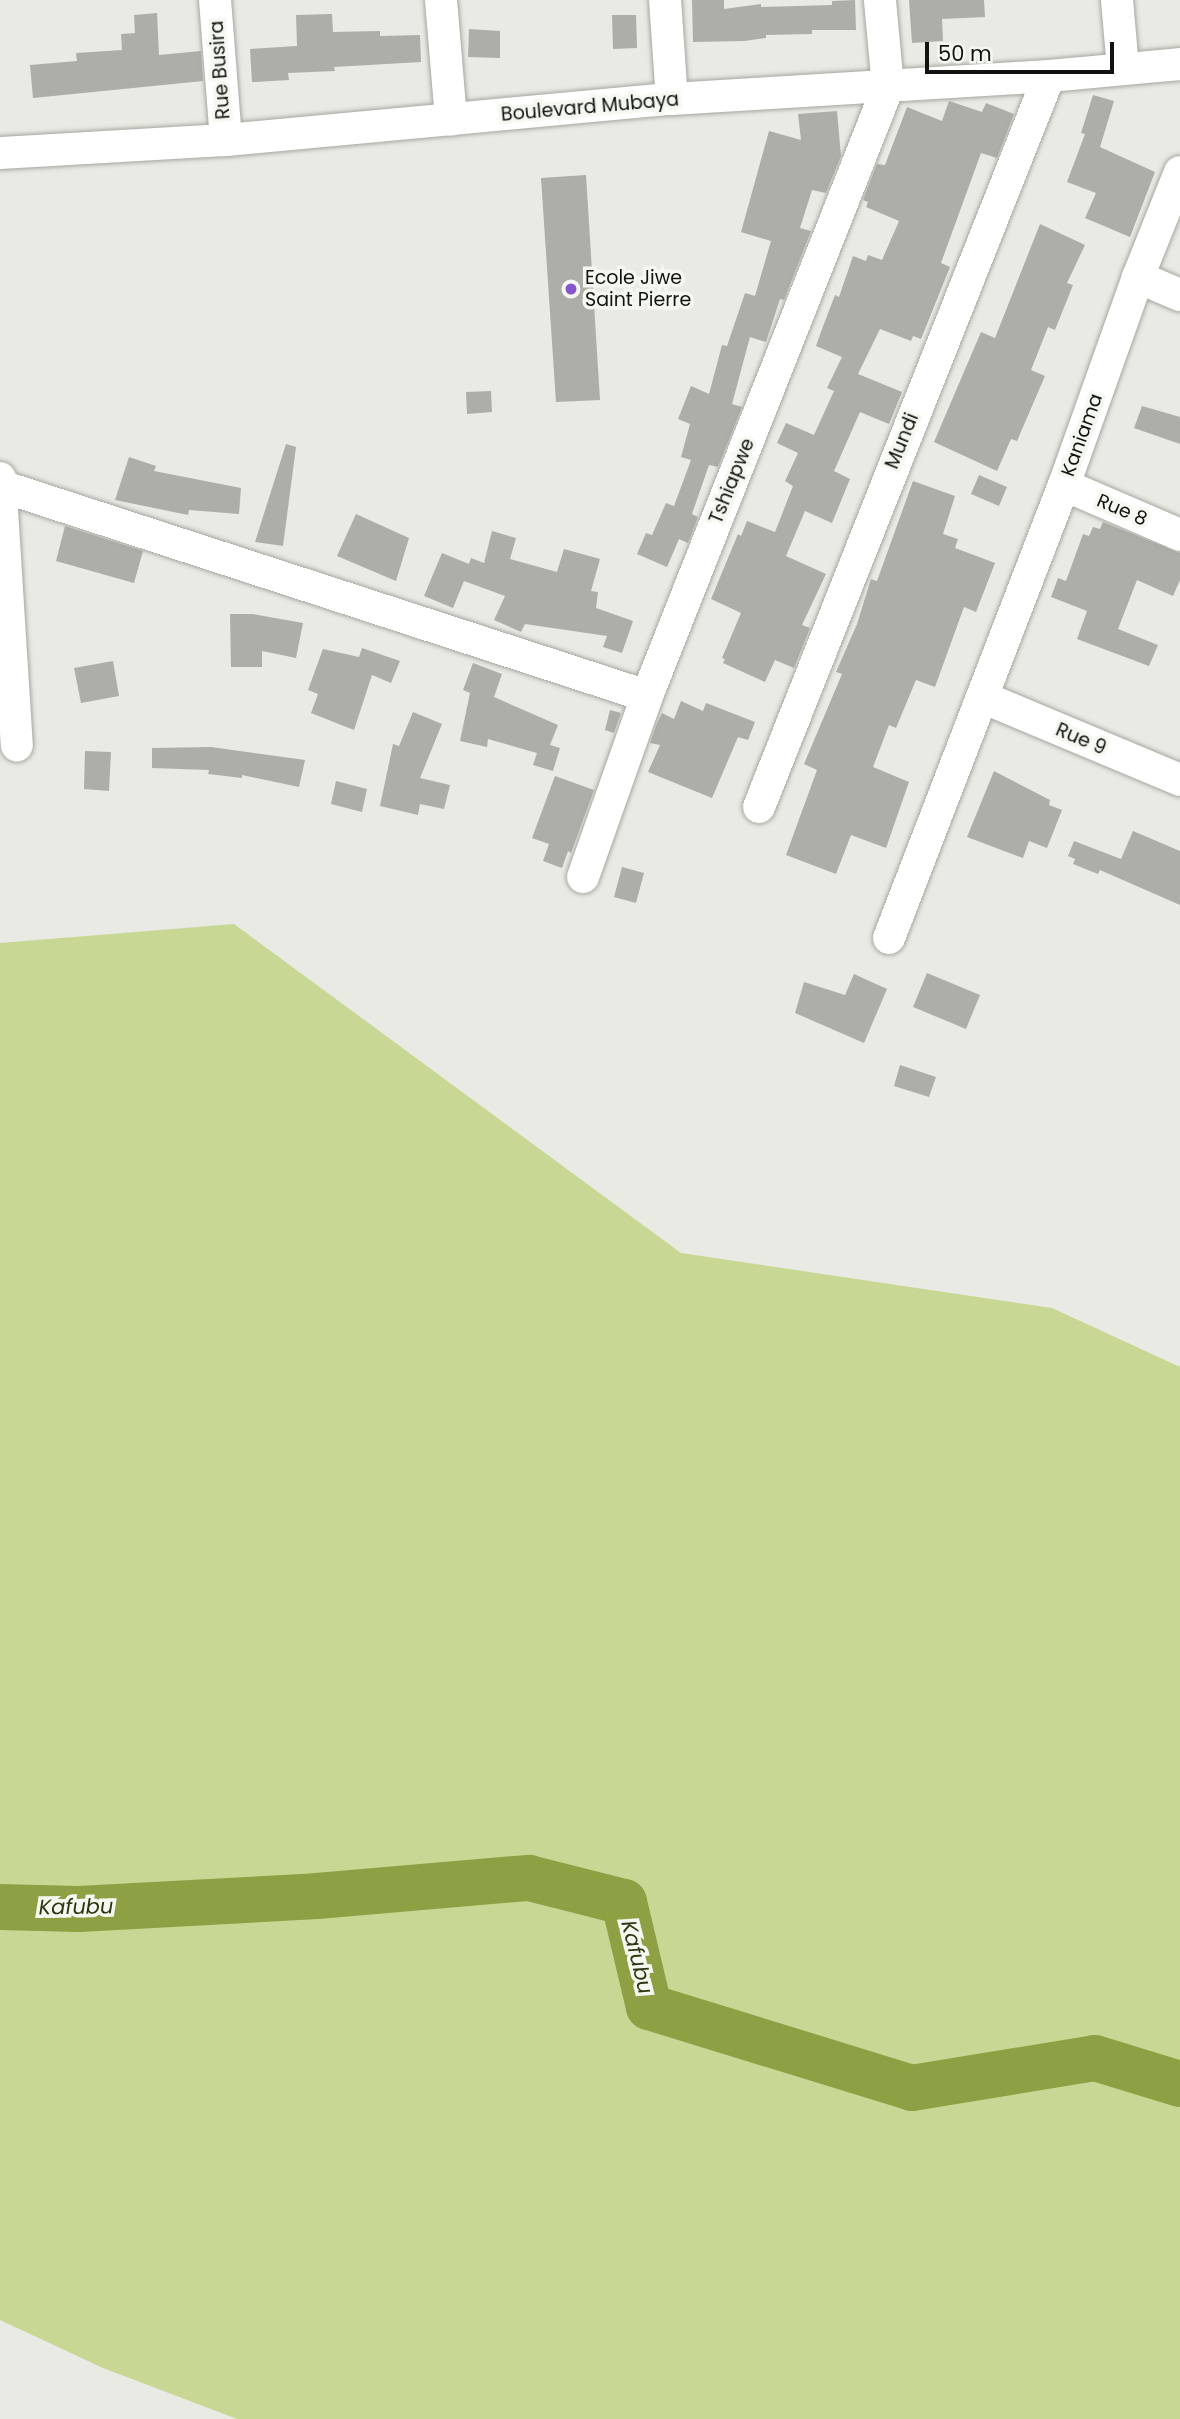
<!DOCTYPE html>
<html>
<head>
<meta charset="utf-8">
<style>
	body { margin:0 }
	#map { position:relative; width:1180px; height:2419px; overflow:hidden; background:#e8eae3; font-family:Poppins,sans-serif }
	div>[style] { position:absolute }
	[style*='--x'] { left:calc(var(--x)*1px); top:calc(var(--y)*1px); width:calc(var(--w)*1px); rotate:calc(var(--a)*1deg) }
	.green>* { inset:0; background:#c8d894 }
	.river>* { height:46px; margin:-23px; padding:0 23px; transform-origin:23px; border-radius:23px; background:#8da043 }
	.building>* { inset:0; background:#acaea7 }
	.roads { filter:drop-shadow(0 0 2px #a5a7a0) drop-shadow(0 0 2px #a5a7a0) }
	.minor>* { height:32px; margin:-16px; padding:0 16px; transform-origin:16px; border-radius:16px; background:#fff }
	.dots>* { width:19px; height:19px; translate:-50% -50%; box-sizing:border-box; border:4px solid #f5f8f0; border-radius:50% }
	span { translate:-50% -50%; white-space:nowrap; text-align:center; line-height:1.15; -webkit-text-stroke:7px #f5f8f0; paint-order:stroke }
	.street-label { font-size:19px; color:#121310 }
	.poi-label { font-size:19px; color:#121310 }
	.left { translate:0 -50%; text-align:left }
	.water-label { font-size:21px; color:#2f3710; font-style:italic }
	.scale { position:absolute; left:925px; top:42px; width:189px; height:32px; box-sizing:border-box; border:4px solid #121310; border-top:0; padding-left:9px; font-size:21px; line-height:24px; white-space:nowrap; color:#121310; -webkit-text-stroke:5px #f5f8f0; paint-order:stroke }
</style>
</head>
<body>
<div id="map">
	<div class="green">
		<div style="clip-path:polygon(234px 924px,681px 1253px,1052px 1308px,1180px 1367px,1180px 2419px,237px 2419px,103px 2368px,0 2320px,0 943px)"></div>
	</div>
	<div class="river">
		<div style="--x:0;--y:1907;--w:79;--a:1.5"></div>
		<div style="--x:79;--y:1909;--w:238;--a:-3.1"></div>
		<div style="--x:317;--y:1896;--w:213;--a:-4.9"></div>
		<div style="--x:529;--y:1878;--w:98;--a:14.2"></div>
		<div style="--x:624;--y:1902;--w:108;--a:76.6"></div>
		<div style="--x:649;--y:2007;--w:275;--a:17.1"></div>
		<div style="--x:912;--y:2088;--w:185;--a:-9.3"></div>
		<div style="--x:1095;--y:2058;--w:89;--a:17"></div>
	</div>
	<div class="building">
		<div style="clip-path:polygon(692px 0,724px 0,724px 9px,761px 4px,761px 7px,832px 5px,832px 1px,855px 0,856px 30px,812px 30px,812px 34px,766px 35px,766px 38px,744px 41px,693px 42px)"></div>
		<div style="clip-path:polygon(909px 0,984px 0,985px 17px,942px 19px,943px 41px,912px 43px)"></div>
		<div style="clip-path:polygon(157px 13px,159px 55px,201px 51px,203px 81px,33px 98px,30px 65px,77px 61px,76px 53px,122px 50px,121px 34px,135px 33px,134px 15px)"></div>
		<div style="clip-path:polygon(332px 14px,333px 32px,380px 31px,380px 36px,420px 35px,421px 62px,334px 67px,335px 71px,288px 73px,289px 80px,252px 82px,250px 49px,297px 46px,296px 15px)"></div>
		<div style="clip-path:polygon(612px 15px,636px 15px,637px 48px,613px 49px)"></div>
		<div style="clip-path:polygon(469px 29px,500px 31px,500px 58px,468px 57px)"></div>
		<div style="clip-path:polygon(1093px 95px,1114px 101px,1100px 147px,1155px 172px,1130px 237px,1085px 218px,1096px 193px,1067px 182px,1085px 134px,1081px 133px)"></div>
		<div style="clip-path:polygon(949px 101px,982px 112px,986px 103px,1014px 114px,997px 158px,981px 153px,941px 263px,950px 267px,921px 339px,913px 336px,911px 341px,880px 329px,858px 374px,902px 392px,889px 424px,860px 412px,834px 471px,850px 479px,832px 523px,805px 511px,786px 556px,826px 574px,802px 625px,810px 628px,794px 668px,775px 660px,765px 682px,723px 663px,725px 659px,722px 658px,741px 613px,711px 599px,738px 534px,741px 536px,747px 521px,775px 532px,793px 486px,785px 481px,798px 453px,777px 443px,786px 423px,814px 435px,834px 391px,827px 388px,842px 357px,816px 346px,822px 329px,835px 295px,839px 297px,853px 256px,866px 261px,868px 255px,882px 260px,899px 221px,866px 207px,868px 202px,863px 200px,877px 164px,885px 165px,907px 107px,942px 121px)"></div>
		<div style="clip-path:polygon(837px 111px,841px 156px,826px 193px,812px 190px,800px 228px,811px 231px,784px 300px,780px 299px,766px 342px,750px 337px,732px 404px,742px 407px,718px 467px,709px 465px,692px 514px,698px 517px,688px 543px,679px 539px,667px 567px,637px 554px,646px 533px,652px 535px,666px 503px,674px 506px,691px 460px,681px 457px,690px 424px,678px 419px,691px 386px,709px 394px,722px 345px,727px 346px,745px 293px,755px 296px,771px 241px,741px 232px,769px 131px,801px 140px,798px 114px)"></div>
		<div style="clip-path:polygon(586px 175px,600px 400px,556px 402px,541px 178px)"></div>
		<div style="clip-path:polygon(1040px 224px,1085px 245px,1067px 283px,1073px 285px,1055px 330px,1048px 327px,1031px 370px,1045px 376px,1017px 441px,1011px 439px,997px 471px,934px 442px,981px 332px,995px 338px)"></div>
		<div style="clip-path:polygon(491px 391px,492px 412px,467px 414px,466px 392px)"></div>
		<div style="clip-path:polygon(1142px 406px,1180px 417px,1180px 444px,1134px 428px)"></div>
		<div style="clip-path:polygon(286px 444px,296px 447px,283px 546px,255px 542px)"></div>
		<div style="clip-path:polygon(129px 457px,156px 466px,154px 471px,241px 488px,239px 514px,189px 510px,188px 515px,115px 500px)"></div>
		<div style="clip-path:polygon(979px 475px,1007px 487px,999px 506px,971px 494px)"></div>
		<div style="clip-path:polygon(913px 481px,955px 496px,943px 534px,958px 539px,955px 548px,995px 563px,976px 612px,964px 607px,935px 687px,916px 680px,896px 728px,889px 725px,873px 767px,909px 782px,886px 848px,851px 835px,836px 874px,786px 855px,817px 770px,804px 764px,842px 674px,836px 672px,857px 624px,871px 579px,877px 581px)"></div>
		<div style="clip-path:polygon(356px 514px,409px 538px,396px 581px,337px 556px)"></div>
		<div style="clip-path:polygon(1103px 522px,1180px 553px,1180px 580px,1173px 596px,1137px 580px,1118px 629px,1158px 645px,1149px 666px,1077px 639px,1087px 611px,1051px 597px,1058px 578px,1066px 581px,1083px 534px,1089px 536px,1093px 527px,1100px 529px)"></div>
		<div style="clip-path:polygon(65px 526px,143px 551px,134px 583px,56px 561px)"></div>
		<div style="clip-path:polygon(492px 531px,516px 538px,510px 559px,557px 572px,564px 549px,600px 559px,591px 591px,598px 592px,596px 608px,633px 621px,622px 653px,603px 647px,607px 636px,525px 624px,521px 632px,494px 620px,505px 596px,464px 581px,453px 608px,424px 596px,442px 553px,469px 564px,471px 558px,484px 563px)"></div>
		<div style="clip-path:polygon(230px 614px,253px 614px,303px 623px,296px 658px,262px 651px,262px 667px,231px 667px)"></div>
		<div style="clip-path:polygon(362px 648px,400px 661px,391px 683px,372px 675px,354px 730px,311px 713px,318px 694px,308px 690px,323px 649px,359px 657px)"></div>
		<div style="clip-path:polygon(113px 661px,119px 696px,81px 703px,74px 668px)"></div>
		<div style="clip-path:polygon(473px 663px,502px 674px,494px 697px,558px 725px,550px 745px,560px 748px,553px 771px,533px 765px,537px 753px,488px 739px,487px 747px,460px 741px,470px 693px,463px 690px)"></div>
		<div style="clip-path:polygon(681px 701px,703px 711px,706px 703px,755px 722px,748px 740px,738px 737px,712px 798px,648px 772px,660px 745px,650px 743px,657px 723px,662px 713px,674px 719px)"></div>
		<div style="clip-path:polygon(610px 710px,621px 713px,614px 733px,605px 730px)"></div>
		<div style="clip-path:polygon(413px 712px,442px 724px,420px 778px,450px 785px,444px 809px,420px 804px,418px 815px,380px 806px,393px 744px,399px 746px)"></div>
		<div style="clip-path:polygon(211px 747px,305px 760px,299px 787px,242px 775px,242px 778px,208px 774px,209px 770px,152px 768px,152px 748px)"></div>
		<div style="clip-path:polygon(85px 751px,111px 752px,109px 791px,84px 789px)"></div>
		<div style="clip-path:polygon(994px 771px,1050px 800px,1049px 805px,1062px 810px,1047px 848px,1029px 841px,1023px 858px,967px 837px)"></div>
		<div style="clip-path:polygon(555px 776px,594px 790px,571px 853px,568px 851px,562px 868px,543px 861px,549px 844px,532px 838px)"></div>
		<div style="clip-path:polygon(336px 781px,367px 789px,362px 812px,331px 804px)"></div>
		<div style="clip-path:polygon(1133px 831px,1180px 851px,1180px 905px,1100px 870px,1098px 874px,1073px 864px,1075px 859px,1068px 856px,1074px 841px,1121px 859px)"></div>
		<div style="clip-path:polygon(622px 867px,644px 873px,636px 903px,614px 897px)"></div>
		<div style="clip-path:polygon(927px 973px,980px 995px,966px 1029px,913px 1007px)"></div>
		<div style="clip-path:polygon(854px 974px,887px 989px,864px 1043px,795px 1013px,804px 982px,845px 995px)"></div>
		<div style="clip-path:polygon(900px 1065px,936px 1077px,929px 1097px,894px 1086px)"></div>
	</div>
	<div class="roads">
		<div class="minor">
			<div style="--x:215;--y:0;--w:140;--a:85.5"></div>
			<div style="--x:441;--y:0;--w:120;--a:85.2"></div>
			<div style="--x:665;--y:0;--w:99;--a:86"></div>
			<div style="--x:1117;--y:0;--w:68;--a:85"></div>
			<div style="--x:0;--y:153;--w:226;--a:-3.3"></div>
			<div style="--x:226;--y:140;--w:448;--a:-5.3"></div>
			<div style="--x:672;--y:99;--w:378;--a:-3.5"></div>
			<div style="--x:1049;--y:76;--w:132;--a:-5.2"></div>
			<div style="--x:1138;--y:277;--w:46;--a:23.2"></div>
			<div style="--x:0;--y:478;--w:268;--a:86.4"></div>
			<div style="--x:1064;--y:485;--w:126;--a:23.3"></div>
			<div style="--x:1;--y:486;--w:679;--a:18.01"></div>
			<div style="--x:982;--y:697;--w:215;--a:22.7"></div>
			<div style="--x:759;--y:807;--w:786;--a:-68.36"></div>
			<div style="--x:583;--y:877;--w:192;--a:-70.5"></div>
			<div style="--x:647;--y:696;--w:655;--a:-68.41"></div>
			<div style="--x:888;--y:87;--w:87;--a:-95.3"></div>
			<div style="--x:889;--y:938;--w:486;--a:-68.9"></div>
			<div style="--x:1064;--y:485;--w:221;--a:-70.4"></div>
			<div style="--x:1138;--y:277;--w:113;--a:-68.2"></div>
		</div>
	</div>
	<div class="dots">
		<div style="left:571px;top:289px;background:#8756cf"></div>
	</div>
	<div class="street-label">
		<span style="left:220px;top:70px;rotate:-94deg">Rue Busira</span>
		<span style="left:590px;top:107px;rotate:-5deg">Boulevard Mubaya</span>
		<span style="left:1082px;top:435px;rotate:-70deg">Kaniama</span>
		<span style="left:902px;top:441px;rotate:-68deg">Mundi</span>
		<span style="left:732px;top:481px;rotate:-68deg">Tshiapwe</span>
		<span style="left:1122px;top:510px;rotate:23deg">Rue 8</span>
		<span style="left:1081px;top:739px;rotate:23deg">Rue 9</span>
	</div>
	<div class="poi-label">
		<span class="left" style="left:585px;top:289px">Ecole Jiwe<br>Saint Pierre</span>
	</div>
	<div class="water-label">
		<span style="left:76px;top:1907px;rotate:-1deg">Kafubu</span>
		<span style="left:637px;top:1957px;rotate:76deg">Kafubu</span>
	</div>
	<div class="scale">50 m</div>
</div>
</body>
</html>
